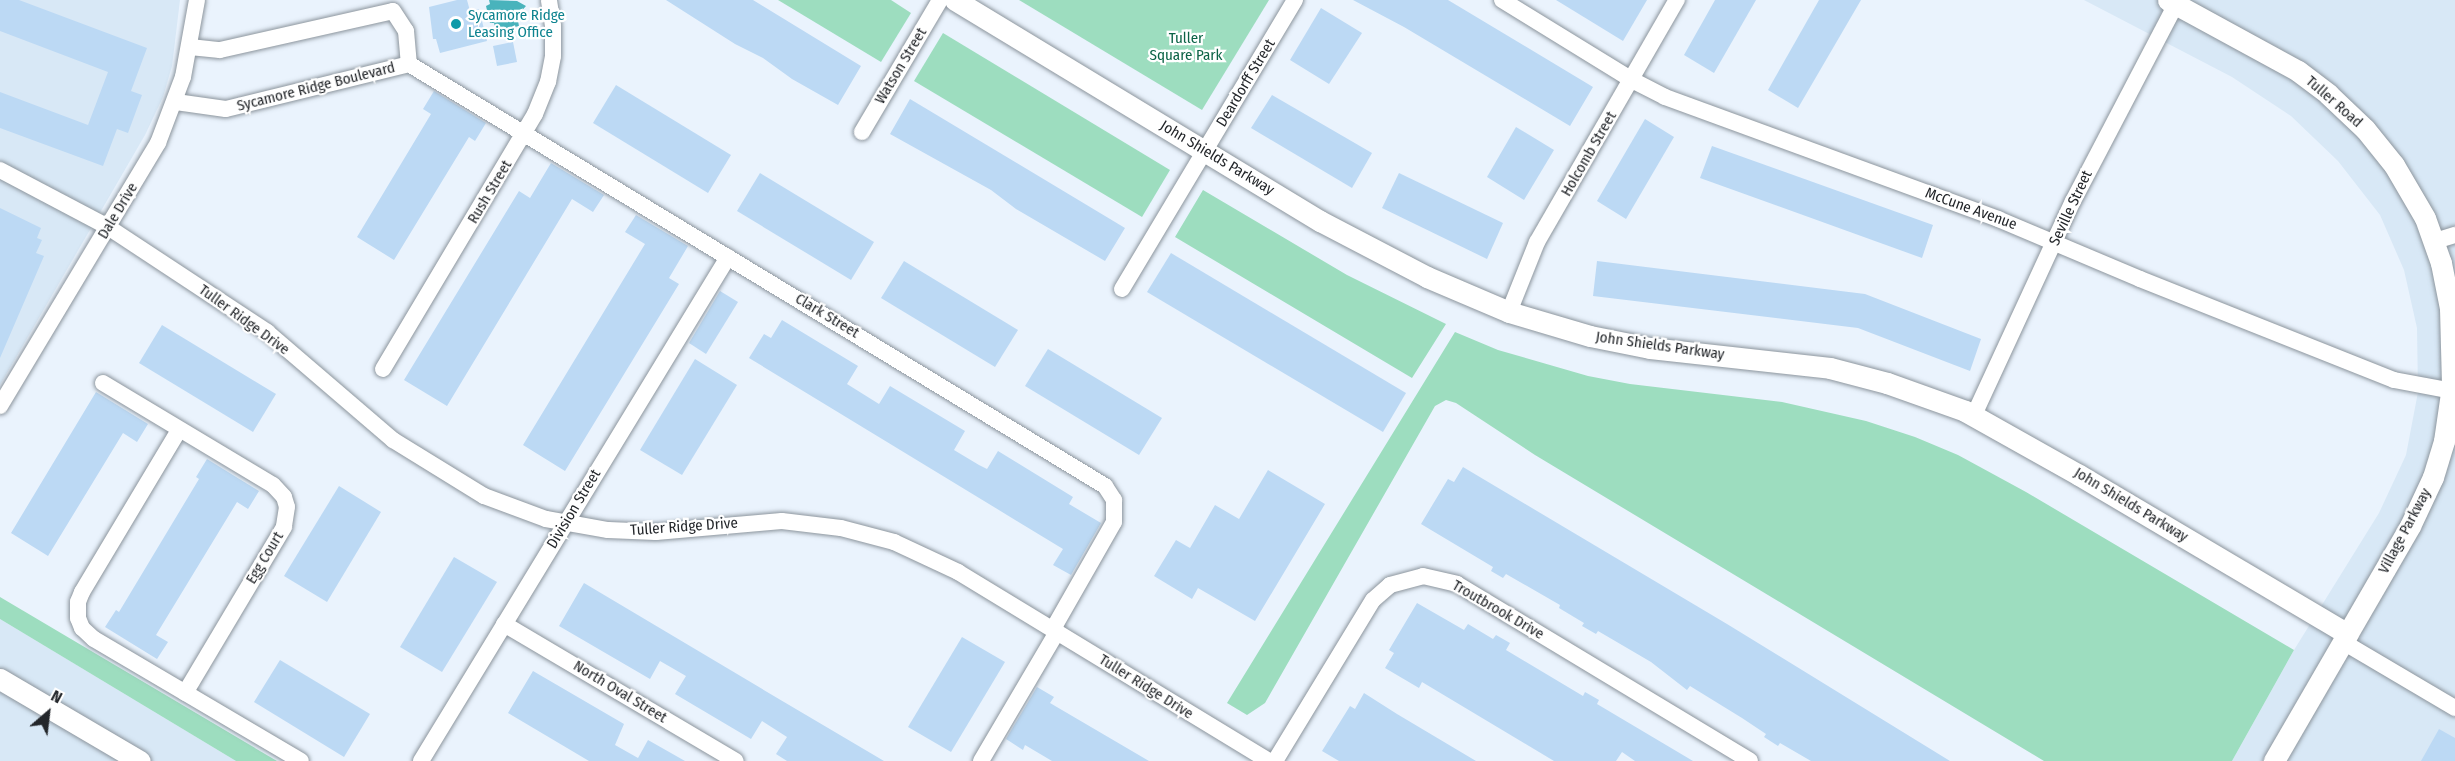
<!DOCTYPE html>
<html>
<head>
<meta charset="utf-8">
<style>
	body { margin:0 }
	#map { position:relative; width:2455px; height:761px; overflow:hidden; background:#eaf3fd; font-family:"Fira Sans Condensed",sans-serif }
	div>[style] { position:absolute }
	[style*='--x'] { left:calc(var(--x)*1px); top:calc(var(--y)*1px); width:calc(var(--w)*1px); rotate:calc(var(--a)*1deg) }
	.built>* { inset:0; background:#d8e8f6 }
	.green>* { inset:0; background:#9dddbf }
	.water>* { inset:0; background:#49b3bc }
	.building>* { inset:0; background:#bcd9f4 }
	.roads { filter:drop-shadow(0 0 2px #8c959d) drop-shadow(0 0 2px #8c959d) }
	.minor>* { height:16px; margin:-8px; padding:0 8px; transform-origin:8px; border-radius:8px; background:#fff }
	.tertiary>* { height:21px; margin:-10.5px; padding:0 10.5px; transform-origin:10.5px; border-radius:10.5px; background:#fff }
	.dots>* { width:16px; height:16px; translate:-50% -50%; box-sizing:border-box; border:3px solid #fff; border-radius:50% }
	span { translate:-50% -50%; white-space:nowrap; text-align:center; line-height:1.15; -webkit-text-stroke:4.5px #fff; paint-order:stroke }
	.culture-label { font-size:15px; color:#0d838f }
	.left { translate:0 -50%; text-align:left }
	.park-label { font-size:15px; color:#0c6346 }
	.street-label { font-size:15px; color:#23262a }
	.north { position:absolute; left:18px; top:683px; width:60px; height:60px; -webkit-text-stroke:4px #fff; paint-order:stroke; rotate:28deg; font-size:16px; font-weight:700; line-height:24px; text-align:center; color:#23262a }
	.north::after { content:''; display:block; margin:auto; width:21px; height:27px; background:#23262a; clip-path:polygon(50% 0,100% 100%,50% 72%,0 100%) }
</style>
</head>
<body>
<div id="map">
	<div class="built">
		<div style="clip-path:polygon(0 0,180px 0,172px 66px,163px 97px,145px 135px,0 385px)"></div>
		<div style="clip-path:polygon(2084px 0,2455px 0,2455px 761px,2232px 761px,2294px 650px,2379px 513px,2406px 455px,2418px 392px,2417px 328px,2404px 270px,2380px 215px,2338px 161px,2291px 116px,2232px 77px)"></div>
		<div style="clip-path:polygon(0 619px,236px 761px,0 761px)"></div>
	</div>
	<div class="green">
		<div style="clip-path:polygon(778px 0,891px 0,911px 13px,881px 62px)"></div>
		<div style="clip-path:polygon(1019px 0,1269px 0,1202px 110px)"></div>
		<div style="clip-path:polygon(943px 33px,1170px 170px,1142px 217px,914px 81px)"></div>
		<div style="clip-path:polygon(1203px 190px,1347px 275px,1446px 324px,1412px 378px,1175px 237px)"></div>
		<div style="clip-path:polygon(1455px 332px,1498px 350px,1588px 376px,1630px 384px,1782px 402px,1866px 421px,1915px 437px,1958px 455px,2026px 492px,2294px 650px,2232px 761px,2044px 761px,1535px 455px,1456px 403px,1446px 400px,1435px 406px,1265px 703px,1247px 715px,1227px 703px)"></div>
		<div style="clip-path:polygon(0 597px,277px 761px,236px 761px,0 619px)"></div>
	</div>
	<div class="water">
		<div style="clip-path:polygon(489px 0,517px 1px,526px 6px,517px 16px,519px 26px,515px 27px,516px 31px,501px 34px,500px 30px,496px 31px,494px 23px,490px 23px,486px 6px,490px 4px)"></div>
	</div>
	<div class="building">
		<div style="clip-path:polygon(0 0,19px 0,147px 48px,131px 91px,142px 95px,128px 133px,117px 129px,103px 166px,0 128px,0 92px,88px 125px,108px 72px,0 31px)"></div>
		<div style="clip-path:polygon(457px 0,467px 0,470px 11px,479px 9px,487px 41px,440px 53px,436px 39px,433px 39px,429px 7px)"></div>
		<div style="clip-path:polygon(666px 0,753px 0,861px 66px,838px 105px,792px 79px,763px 58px,735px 44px)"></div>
		<div style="clip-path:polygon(1353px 0,1448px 0,1593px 87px,1570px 126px,1404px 27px)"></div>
		<div style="clip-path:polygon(1556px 0,1647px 0,1623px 41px)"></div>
		<div style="clip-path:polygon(1715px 0,1756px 0,1714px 73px,1684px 55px)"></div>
		<div style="clip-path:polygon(1819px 0,1861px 0,1798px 108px,1768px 90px)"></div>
		<div style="clip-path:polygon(1321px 8px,1362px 33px,1329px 84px,1290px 60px)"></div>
		<div style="clip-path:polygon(513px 42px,517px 62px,497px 66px,493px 46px)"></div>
		<div style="clip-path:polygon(616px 85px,731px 155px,708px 193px,593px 123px)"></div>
		<div style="clip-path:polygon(434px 91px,486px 123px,475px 141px,469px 137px,394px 260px,357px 237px,431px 114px,423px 109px)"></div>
		<div style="clip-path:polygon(1272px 95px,1372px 153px,1352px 188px,1251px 128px)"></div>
		<div style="clip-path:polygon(910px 99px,1125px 228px,1105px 261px,1016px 209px,991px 190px,890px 134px)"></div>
		<div style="clip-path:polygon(1645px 119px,1674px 137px,1626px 219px,1597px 201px)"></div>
		<div style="clip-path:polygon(1516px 127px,1554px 150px,1524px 200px,1487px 177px)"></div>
		<div style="clip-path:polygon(1712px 146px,1933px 225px,1922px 258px,1700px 178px)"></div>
		<div style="clip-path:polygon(551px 163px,604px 195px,593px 212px,572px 199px,447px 406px,404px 380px,519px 191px,530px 198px)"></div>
		<div style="clip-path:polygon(760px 173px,874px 242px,851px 280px,737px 211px)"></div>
		<div style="clip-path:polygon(1399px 173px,1503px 223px,1487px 259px,1382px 208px)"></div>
		<div style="clip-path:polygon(0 208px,41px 228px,37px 238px,42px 240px,36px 253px,44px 256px,0 358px)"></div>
		<div style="clip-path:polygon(636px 215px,688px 246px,669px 278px,679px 284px,565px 471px,523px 445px,645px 244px,625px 232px)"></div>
		<div style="clip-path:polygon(1171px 253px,1406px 393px,1383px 432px,1147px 292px)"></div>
		<div style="clip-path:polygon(904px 261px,1018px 330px,995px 367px,881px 298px)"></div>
		<div style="clip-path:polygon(1597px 261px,1865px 294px,1981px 339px,1970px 371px,1858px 328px,1593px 296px)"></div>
		<div style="clip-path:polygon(720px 291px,738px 302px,706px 354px,689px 343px)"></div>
		<div style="clip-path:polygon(782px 320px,858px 366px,847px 384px,879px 404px,890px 386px,965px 431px,954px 450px,979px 465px,987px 469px,998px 451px,1073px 497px,1069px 504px,1101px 523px,1071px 575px,1053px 565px,1063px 549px,749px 358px,764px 334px,771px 338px)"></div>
		<div style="clip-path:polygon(162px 325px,276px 394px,253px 432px,139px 363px)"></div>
		<div style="clip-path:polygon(1048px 349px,1162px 418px,1139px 455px,1025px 386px)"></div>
		<div style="clip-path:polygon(695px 359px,737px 385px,682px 475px,640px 450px)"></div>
		<div style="clip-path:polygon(96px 392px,148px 424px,137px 442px,123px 433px,48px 556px,11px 533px)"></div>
		<div style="clip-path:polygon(207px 459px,259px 491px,248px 509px,237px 502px,156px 635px,168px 642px,157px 659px,105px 627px,116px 610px,119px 612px,199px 479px,196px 477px)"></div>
		<div style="clip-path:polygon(1463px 467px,1727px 624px,1950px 761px,1811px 761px,1780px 743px,1778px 746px,1764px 737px,1766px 734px,1742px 718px,1690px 686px,1687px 690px,1651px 662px,1598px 631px,1596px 634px,1582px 626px,1584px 623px,1559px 608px,1560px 605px,1506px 574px,1503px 578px,1491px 571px,1493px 567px,1421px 524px,1448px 479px,1454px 482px)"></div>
		<div style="clip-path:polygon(1268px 470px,1325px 504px,1255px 621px,1198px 588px,1192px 599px,1154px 576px,1176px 540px,1190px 548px,1215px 505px,1239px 519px)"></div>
		<div style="clip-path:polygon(339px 486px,381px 512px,327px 602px,284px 576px)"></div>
		<div style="clip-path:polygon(454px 557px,497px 582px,442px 672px,400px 647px)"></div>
		<div style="clip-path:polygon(584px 583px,784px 702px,884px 761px,787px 761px,776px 754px,787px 737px,762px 721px,751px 739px,675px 694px,686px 676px,660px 661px,650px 679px,559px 626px)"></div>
		<div style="clip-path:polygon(1417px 603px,1464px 630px,1468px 624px,1493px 639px,1496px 635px,1510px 643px,1506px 650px,1583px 696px,1585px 692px,1599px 700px,1597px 704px,1693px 761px,1635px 761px,1622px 752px,1616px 761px,1554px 761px,1422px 682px,1419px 688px,1385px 668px,1394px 653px,1389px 650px)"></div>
		<div style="clip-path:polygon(962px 637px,1005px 662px,951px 752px,908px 727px)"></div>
		<div style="clip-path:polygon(280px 660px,370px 714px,344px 757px,254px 702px)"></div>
		<div style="clip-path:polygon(533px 671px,624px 724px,615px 745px,638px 758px,648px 740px,685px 761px,589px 761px,508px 713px)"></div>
		<div style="clip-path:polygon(1037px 687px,1054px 697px,1050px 703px,1149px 761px,1052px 761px,1025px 745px,1023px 750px,1006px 739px)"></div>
		<div style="clip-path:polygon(1364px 693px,1397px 714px,1476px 761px,1339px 761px,1322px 751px,1350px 706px,1355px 709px)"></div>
		<div style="clip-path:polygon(2439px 729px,2455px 738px,2455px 761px,2421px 761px)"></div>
	</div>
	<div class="roads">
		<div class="minor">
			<div style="--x:1502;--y:0;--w:153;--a:31.6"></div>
			<div style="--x:1632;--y:80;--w:37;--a:27"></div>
			<div style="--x:1665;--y:97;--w:355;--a:20.1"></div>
			<div style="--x:1998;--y:219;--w:154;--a:22.9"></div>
			<div style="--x:2140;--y:279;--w:273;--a:21.7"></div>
			<div style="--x:2394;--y:380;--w:59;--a:10.7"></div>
			<div style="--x:393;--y:11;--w:24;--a:57"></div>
			<div style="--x:406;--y:31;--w:33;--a:85"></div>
			<div style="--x:190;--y:47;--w:30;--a:6"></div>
			<div style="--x:220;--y:50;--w:177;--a:-12.7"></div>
			<div style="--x:409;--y:64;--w:814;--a:31.23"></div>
			<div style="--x:1105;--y:486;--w:17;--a:57"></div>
			<div style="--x:1114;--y:500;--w:22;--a:90"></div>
			<div style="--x:1114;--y:522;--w:123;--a:119.7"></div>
			<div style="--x:176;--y:102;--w:50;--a:8"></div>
			<div style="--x:226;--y:109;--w:188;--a:-13.8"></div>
			<div style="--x:862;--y:132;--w:153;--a:-59.4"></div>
			<div style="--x:0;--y:170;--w:122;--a:27.8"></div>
			<div style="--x:108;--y:227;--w:191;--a:33.4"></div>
			<div style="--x:267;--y:332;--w:166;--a:40.6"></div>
			<div style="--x:393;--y:440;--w:107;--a:31.6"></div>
			<div style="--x:484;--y:496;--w:66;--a:20.4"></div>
			<div style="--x:546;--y:519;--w:63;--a:10.1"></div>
			<div style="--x:608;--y:530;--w:48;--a:2.4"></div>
			<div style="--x:656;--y:532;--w:126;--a:-5"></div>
			<div style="--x:782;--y:521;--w:59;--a:6.8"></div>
			<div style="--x:841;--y:528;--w:55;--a:14.8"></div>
			<div style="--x:894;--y:542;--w:71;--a:25.1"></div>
			<div style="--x:958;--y:572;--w:364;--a:31.3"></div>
			<div style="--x:2435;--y:241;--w:21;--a:-17"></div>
			<div style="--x:1122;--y:289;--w:337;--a:-59.1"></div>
			<div style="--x:1509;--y:312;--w:75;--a:-68.2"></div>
			<div style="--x:1537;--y:242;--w:280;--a:-60"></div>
			<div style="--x:383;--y:369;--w:297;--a:-59.2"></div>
			<div style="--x:535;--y:114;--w:35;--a:-68"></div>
			<div style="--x:548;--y:82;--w:26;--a:-79"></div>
			<div style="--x:553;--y:56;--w:30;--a:-90"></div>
			<div style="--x:553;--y:26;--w:26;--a:-99"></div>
			<div style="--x:103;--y:383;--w:198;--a:31"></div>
			<div style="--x:273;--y:485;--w:16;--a:47"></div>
			<div style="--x:284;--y:497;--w:10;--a:73"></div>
			<div style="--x:287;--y:507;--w:20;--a:99"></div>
			<div style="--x:284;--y:527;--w:193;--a:120.8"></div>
			<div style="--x:0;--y:406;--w:307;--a:-59"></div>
			<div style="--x:158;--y:143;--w:71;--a:-69.3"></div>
			<div style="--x:183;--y:77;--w:78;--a:-79.7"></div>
			<div style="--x:1974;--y:415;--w:236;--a:-65.2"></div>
			<div style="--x:2073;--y:201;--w:222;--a:-62.4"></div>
			<div style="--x:179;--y:430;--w:189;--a:120.9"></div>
			<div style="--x:82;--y:592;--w:11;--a:112"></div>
			<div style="--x:78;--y:602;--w:16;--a:90"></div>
			<div style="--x:78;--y:618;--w:11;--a:68"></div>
			<div style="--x:82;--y:628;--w:16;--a:43"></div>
			<div style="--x:94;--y:639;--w:240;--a:30.5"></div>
			<div style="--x:504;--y:624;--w:269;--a:30.6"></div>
			<div style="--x:2343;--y:642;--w:130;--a:30.5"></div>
			<div style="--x:421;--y:761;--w:590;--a:-58.65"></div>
			<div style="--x:981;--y:761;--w:150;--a:-59.5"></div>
			<div style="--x:1275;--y:761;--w:188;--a:-58.7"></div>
			<div style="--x:1373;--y:600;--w:23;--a:-41"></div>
			<div style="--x:1390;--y:585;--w:34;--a:-15"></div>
			<div style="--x:1423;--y:576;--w:35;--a:13"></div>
			<div style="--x:1457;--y:584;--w:342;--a:31.1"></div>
		</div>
		<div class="tertiary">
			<div style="--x:955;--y:0;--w:427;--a:31.2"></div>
			<div style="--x:1320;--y:221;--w:121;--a:27.6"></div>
			<div style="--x:1427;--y:277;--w:89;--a:23.1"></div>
			<div style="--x:1509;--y:312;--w:84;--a:16.5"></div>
			<div style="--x:1590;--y:336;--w:61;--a:11.3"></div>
			<div style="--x:1650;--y:348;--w:181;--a:6.3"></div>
			<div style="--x:1830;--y:368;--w:59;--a:14.7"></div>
			<div style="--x:1887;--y:383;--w:83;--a:19.7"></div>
			<div style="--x:1965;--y:411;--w:131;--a:29.3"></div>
			<div style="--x:2079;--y:475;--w:312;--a:30.6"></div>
			<div style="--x:2168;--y:0;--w:148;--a:28.6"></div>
			<div style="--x:2298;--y:71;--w:38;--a:37"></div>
			<div style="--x:2328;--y:94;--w:51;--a:43.4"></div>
			<div style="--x:2365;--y:129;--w:46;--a:51.1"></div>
			<div style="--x:2394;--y:165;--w:61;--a:59.7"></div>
			<div style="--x:2425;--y:218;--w:48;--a:70.4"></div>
			<div style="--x:2441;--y:263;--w:46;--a:78.7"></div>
			<div style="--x:2450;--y:308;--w:78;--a:88.5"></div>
			<div style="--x:2452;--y:386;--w:56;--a:98.3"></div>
			<div style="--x:2444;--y:441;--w:38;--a:107"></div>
			<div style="--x:2433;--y:477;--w:54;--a:115.1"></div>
			<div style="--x:2410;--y:526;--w:272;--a:120.1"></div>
			<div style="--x:0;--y:679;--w:162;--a:30.4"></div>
		</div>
	</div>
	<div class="dots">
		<div style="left:456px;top:24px;background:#0f9aa8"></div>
	</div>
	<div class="culture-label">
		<span class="left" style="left:468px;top:24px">Sycamore Ridge<br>Leasing Office</span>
	</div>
	<div class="park-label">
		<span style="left:1186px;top:47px">Tuller<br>Square Park</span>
	</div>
	<div class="street-label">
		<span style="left:901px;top:66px;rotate:-59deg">Watson Street</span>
		<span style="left:1246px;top:83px;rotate:-59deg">Deardorff Street</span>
		<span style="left:316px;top:87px;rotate:-14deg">Sycamore Ridge Boulevard</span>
		<span style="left:2334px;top:102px;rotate:41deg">Tuller Road</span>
		<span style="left:1589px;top:154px;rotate:-60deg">Holcomb Street</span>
		<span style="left:1217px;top:158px;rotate:31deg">John Shields Parkway</span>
		<span style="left:490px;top:192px;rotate:-59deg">Rush Street</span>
		<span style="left:2071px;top:208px;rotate:-65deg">Seville Street</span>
		<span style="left:1971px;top:209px;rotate:20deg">McCune Avenue</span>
		<span style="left:118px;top:211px;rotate:-59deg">Dale Drive</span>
		<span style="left:827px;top:316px;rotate:31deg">Clark Street</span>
		<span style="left:244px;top:320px;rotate:36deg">Tuller Ridge Drive</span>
		<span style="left:1660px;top:346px;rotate:8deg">John Shields Parkway</span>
		<span style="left:2131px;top:505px;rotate:31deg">John Shields Parkway</span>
		<span style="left:574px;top:509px;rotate:-59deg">Division Street</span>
		<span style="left:684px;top:527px;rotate:-4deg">Tuller Ridge Drive</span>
		<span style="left:2405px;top:531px;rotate:-62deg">Village Parkway</span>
		<span style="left:265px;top:558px;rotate:-59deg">Egg Court</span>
		<span style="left:1498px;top:610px;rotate:30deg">Troutbrook Drive</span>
		<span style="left:1146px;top:687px;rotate:32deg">Tuller Ridge Drive</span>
		<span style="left:620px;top:692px;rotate:31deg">North Oval Street</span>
	</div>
	<div class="north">N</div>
</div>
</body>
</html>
